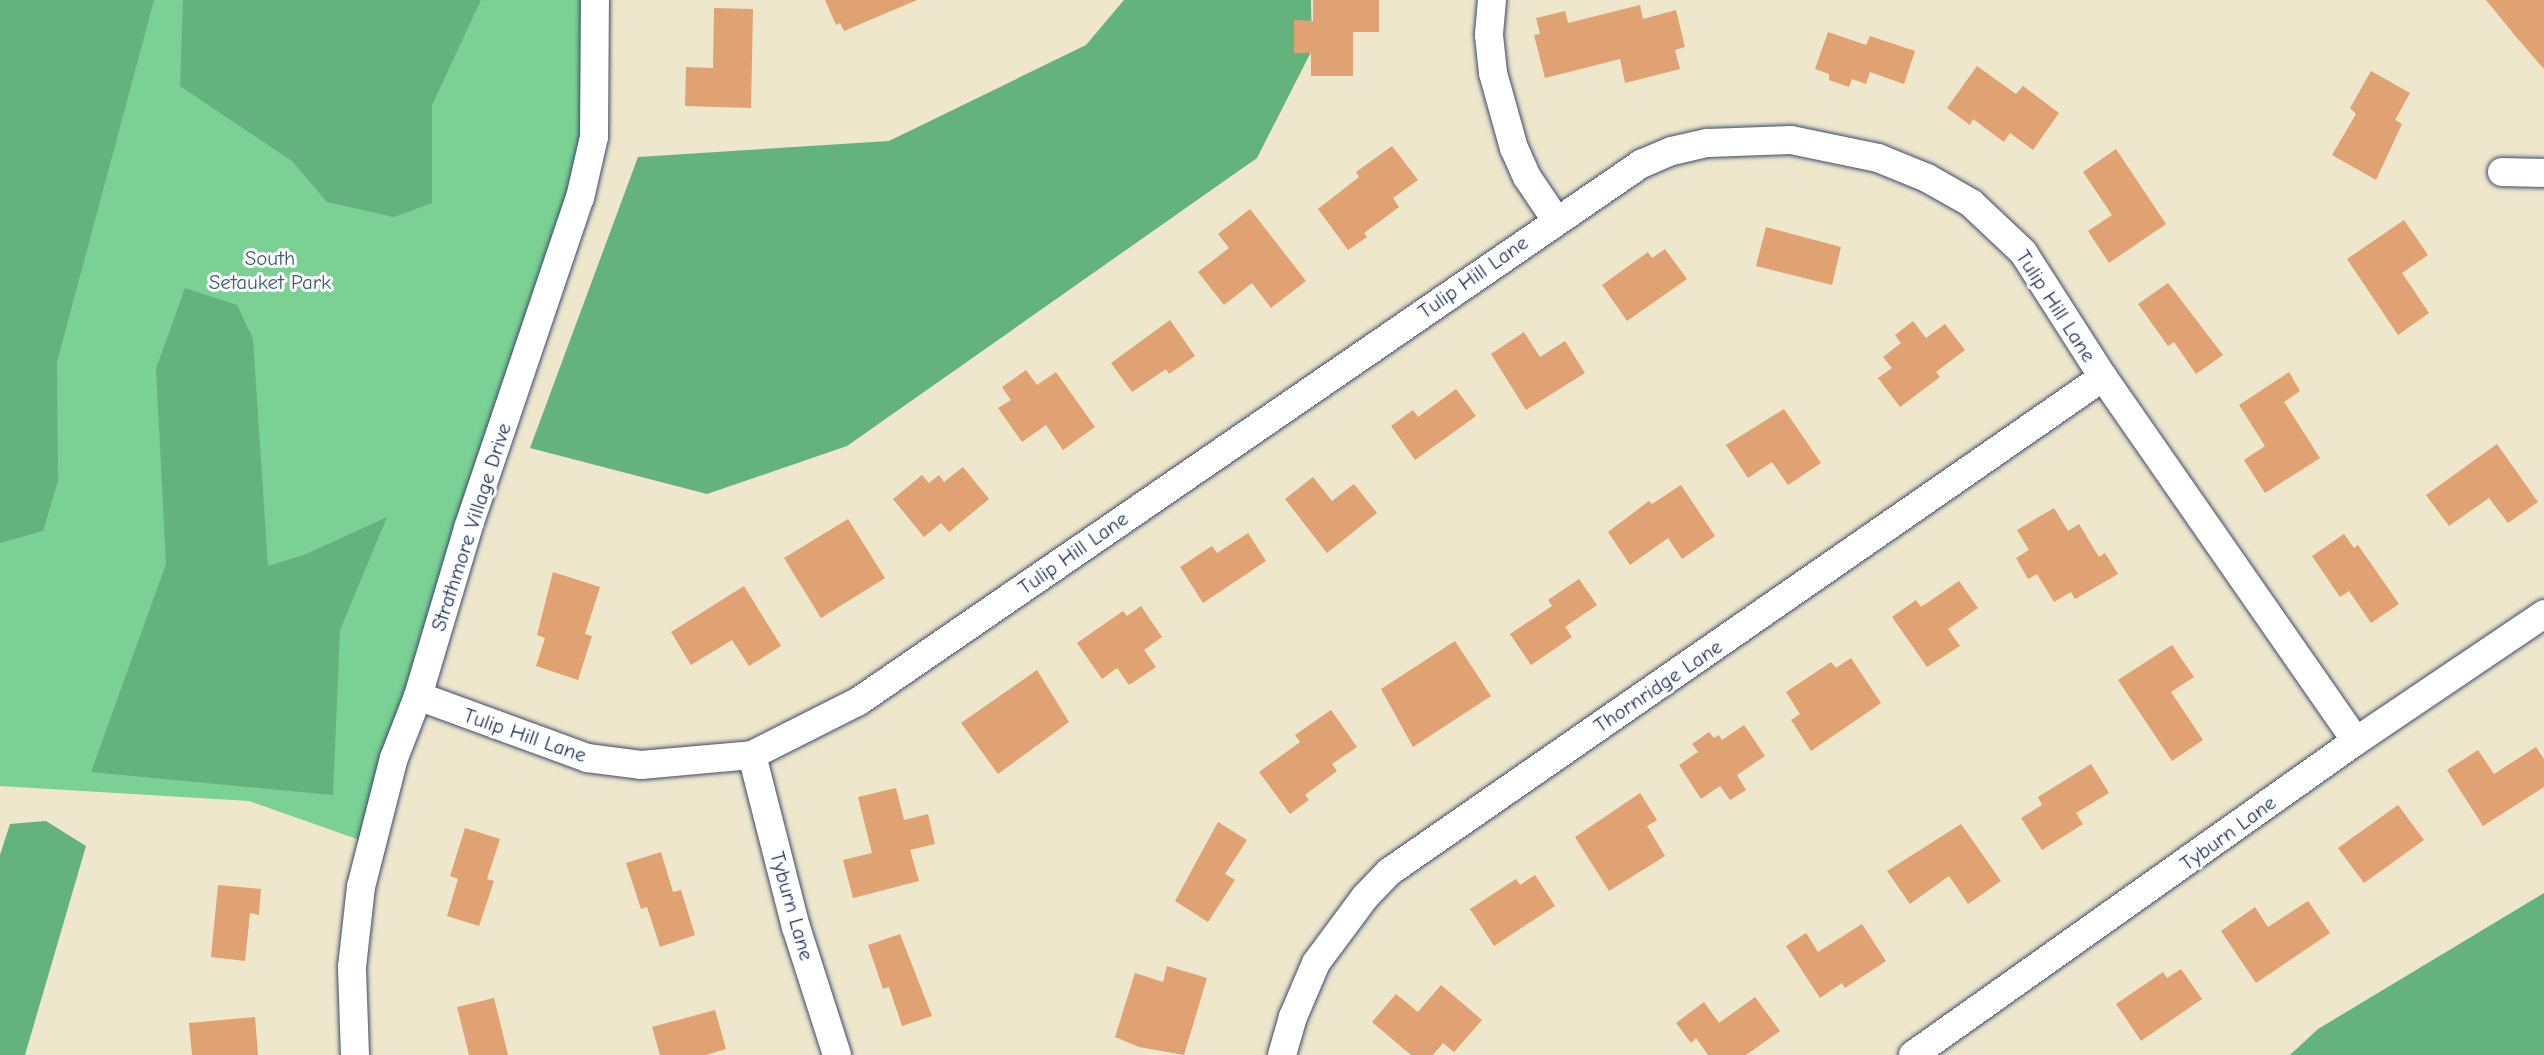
<!DOCTYPE html>
<html>
<head>
<meta charset="utf-8">
<style>
	body { margin:0 }
	#map { position:relative; width:2544px; height:1055px; overflow:hidden; background:#eee7cc; font-family:"Comic Neue",sans-serif }
	div>[style] { position:absolute }
	[style*='--x'] { left:calc(var(--x)*1px); top:calc(var(--y)*1px); width:calc(var(--w)*1px); rotate:calc(var(--a)*1deg) }
	.green>* { inset:0; background:#7bd093 }
	.forest>* { inset:0; background:#64b27d }
	.building>* { inset:0; background:#e0a173 }
	.roads { filter:drop-shadow(0 0 2px #3b4b6e) drop-shadow(0 0 2px #3b4b6e) }
	.minor>* { height:28px; margin:-14px; padding:0 14px; transform-origin:14px; border-radius:14px; background:#fff }
	span { translate:-50% -50%; white-space:nowrap; text-align:center; line-height:1.15; -webkit-text-stroke:6px #fff; paint-order:stroke }
	.park-label { font-size:21px; color:#385f6e }
	.street-label { font-size:21px; color:#1b2f5e }
</style>
</head>
<body>
<div id="map">
	<div class="green">
		<div style="clip-path:polygon(0 0,595px 0,594px 137px,374px 845px,249px 801px,0 786px)"></div>
	</div>
	<div class="forest">
		<div style="clip-path:polygon(0 0,154px 0,57px 362px,58px 481px,43px 531px,0 543px)"></div>
		<div style="clip-path:polygon(183px 0,481px 0,432px 105px,432px 203px,394px 217px,327px 202px,292px 161px,180px 86px)"></div>
		<div style="clip-path:polygon(1124px 0,1311px 0,1312px 50px,1257px 158px,847px 446px,707px 494px,530px 448px,638px 157px,889px 141px,1086px 45px)"></div>
		<div style="clip-path:polygon(185px 288px,237px 305px,253px 339px,268px 566px,304px 555px,387px 517px,340px 630px,333px 795px,91px 772px,166px 564px,156px 369px)"></div>
		<div style="clip-path:polygon(46px 821px,86px 846px,25px 1055px,0 1055px,0 855px,10px 824px)"></div>
		<div style="clip-path:polygon(2544px 893px,2544px 1055px,2290px 1055px,2318px 1029px)"></div>
	</div>
	<div class="building">
		<div style="clip-path:polygon(825px 0,917px 0,844px 31px,840px 23px,836px 25px)"></div>
		<div style="clip-path:polygon(1313px 0,1379px 0,1379px 32px,1353px 32px,1353px 76px,1311px 76px,1311px 53px,1294px 53px,1294px 20px,1313px 21px)"></div>
		<div style="clip-path:polygon(2486px 0,2544px 0,2544px 69px,2517px 38px)"></div>
		<div style="clip-path:polygon(1640px 5px,1643px 19px,1676px 10px,1685px 47px,1675px 50px,1680px 69px,1625px 83px,1620px 59px,1545px 78px,1534px 35px,1540px 34px,1536px 18px,1565px 11px,1568px 23px)"></div>
		<div style="clip-path:polygon(714px 8px,753px 9px,751px 108px,685px 106px,686px 67px,713px 68px)"></div>
		<div style="clip-path:polygon(1828px 32px,1866px 45px,1870px 36px,1915px 51px,1904px 84px,1870px 72px,1866px 84px,1852px 79px,1849px 87px,1829px 80px,1829px 74px,1815px 69px)"></div>
		<div style="clip-path:polygon(1977px 66px,2016px 94px,2023px 86px,2059px 113px,2033px 150px,2010px 133px,2004px 142px,1973px 119px,1970px 125px,1947px 108px)"></div>
		<div style="clip-path:polygon(2371px 71px,2410px 93px,2395px 120px,2402px 124px,2376px 180px,2332px 155px,2356px 114px,2350px 108px)"></div>
		<div style="clip-path:polygon(1392px 146px,1418px 180px,1393px 198px,1399px 207px,1364px 233px,1367px 237px,1348px 250px,1318px 209px,1359px 177px,1356px 172px)"></div>
		<div style="clip-path:polygon(2116px 149px,2166px 224px,2109px 263px,2088px 231px,2112px 215px,2083px 172px)"></div>
		<div style="clip-path:polygon(1250px 209px,1306px 281px,1271px 308px,1252px 283px,1224px 305px,1198px 272px,1229px 248px,1218px 234px)"></div>
		<div style="clip-path:polygon(2404px 220px,2428px 255px,2402px 273px,2429px 313px,2398px 335px,2347px 259px)"></div>
		<div style="clip-path:polygon(1766px 227px,1841px 247px,1832px 285px,1756px 266px)"></div>
		<div style="clip-path:polygon(1665px 249px,1687px 279px,1627px 321px,1602px 285px,1648px 252px,1652px 258px)"></div>
		<div style="clip-path:polygon(2168px 283px,2223px 355px,2196px 374px,2174px 342px,2168px 346px,2138px 304px)"></div>
		<div style="clip-path:polygon(1170px 320px,1195px 356px,1169px 374px,1166px 369px,1132px 392px,1111px 363px)"></div>
		<div style="clip-path:polygon(1913px 321px,1926px 338px,1945px 324px,1965px 350px,1936px 372px,1940px 377px,1900px 407px,1878px 378px,1892px 368px,1883px 357px,1901px 343px,1895px 335px)"></div>
		<div style="clip-path:polygon(1524px 332px,1540px 357px,1565px 341px,1585px 373px,1526px 410px,1491px 354px)"></div>
		<div style="clip-path:polygon(1026px 370px,1037px 385px,1056px 372px,1095px 427px,1063px 450px,1046px 425px,1022px 442px,998px 408px,1011px 400px,1002px 387px)"></div>
		<div style="clip-path:polygon(2289px 372px,2300px 391px,2284px 402px,2320px 458px,2265px 493px,2244px 460px,2265px 446px,2239px 405px)"></div>
		<div style="clip-path:polygon(1456px 389px,1476px 416px,1415px 460px,1391px 426px,1413px 410px,1418px 417px)"></div>
		<div style="clip-path:polygon(1784px 409px,1821px 463px,1788px 485px,1772px 462px,1748px 478px,1726px 445px)"></div>
		<div style="clip-path:polygon(2497px 444px,2538px 502px,2508px 523px,2489px 498px,2449px 526px,2426px 495px)"></div>
		<div style="clip-path:polygon(963px 467px,989px 499px,949px 532px,941px 523px,924px 537px,893px 499px,922px 475px,929px 483px,939px 475px,944px 482px)"></div>
		<div style="clip-path:polygon(1313px 477px,1332px 501px,1354px 484px,1377px 513px,1327px 553px,1285px 499px)"></div>
		<div style="clip-path:polygon(1681px 485px,1715px 536px,1682px 559px,1668px 538px,1630px 565px,1608px 532px,1649px 501px,1652px 504px)"></div>
		<div style="clip-path:polygon(2054px 508px,2068px 531px,2079px 524px,2099px 557px,2105px 553px,2118px 574px,2075px 599px,2071px 592px,2054px 602px,2037px 574px,2028px 579px,2016px 558px,2029px 550px,2017px 530px)"></div>
		<div style="clip-path:polygon(848px 519px,885px 578px,821px 618px,784px 558px)"></div>
		<div style="clip-path:polygon(1248px 533px,1266px 561px,1203px 603px,1180px 567px,1212px 546px,1217px 553px)"></div>
		<div style="clip-path:polygon(2344px 534px,2354px 548px,2358px 545px,2399px 604px,2371px 623px,2349px 591px,2340px 597px,2312px 556px)"></div>
		<div style="clip-path:polygon(553px 572px,600px 587px,585px 634px,592px 636px,578px 680px,536px 666px,545px 638px,537px 635px)"></div>
		<div style="clip-path:polygon(1579px 579px,1597px 605px,1565px 627px,1572px 637px,1531px 665px,1510px 634px,1552px 606px,1548px 600px)"></div>
		<div style="clip-path:polygon(1959px 581px,1978px 608px,1948px 629px,1960px 646px,1927px 667px,1892px 617px,1916px 600px,1921px 607px)"></div>
		<div style="clip-path:polygon(744px 586px,781px 646px,749px 666px,732px 640px,691px 665px,671px 632px)"></div>
		<div style="clip-path:polygon(1141px 606px,1162px 637px,1144px 650px,1156px 667px,1129px 685px,1117px 668px,1102px 679px,1077px 643px,1123px 611px,1127px 616px)"></div>
		<div style="clip-path:polygon(1455px 641px,1491px 696px,1413px 747px,1381px 689px)"></div>
		<div style="clip-path:polygon(2172px 645px,2194px 677px,2171px 692px,2203px 740px,2172px 761px,2118px 680px)"></div>
		<div style="clip-path:polygon(1851px 658px,1881px 703px,1811px 751px,1791px 720px,1800px 714px,1786px 692px,1831px 662px,1836px 668px)"></div>
		<div style="clip-path:polygon(1037px 670px,1069px 722px,998px 774px,961px 723px)"></div>
		<div style="clip-path:polygon(1331px 710px,1357px 747px,1332px 764px,1337px 771px,1305px 795px,1309px 800px,1290px 814px,1259px 772px,1300px 742px,1295px 735px)"></div>
		<div style="clip-path:polygon(1744px 725px,1765px 756px,1737px 775px,1746px 790px,1730px 800px,1720px 786px,1701px 799px,1679px 765px,1698px 752px,1692px 744px,1709px 732px,1714px 738px,1719px 735px,1722px 740px)"></div>
		<div style="clip-path:polygon(2536px 747px,2544px 759px,2544px 787px,2483px 826px,2447px 770px,2478px 750px,2494px 774px)"></div>
		<div style="clip-path:polygon(2091px 764px,2109px 793px,2076px 813px,2083px 824px,2042px 850px,2021px 818px,2042px 805px,2038px 797px)"></div>
		<div style="clip-path:polygon(896px 788px,904px 820px,928px 814px,935px 844px,910px 850px,919px 881px,853px 898px,843px 860px,872px 853px,858px 797px)"></div>
		<div style="clip-path:polygon(1640px 793px,1657px 820px,1647px 826px,1665px 856px,1609px 891px,1575px 837px)"></div>
		<div style="clip-path:polygon(2398px 805px,2424px 840px,2364px 883px,2338px 848px)"></div>
		<div style="clip-path:polygon(1218px 822px,1247px 840px,1225px 874px,1235px 880px,1208px 922px,1175px 901px)"></div>
		<div style="clip-path:polygon(1961px 824px,2001px 881px,1968px 904px,1949px 876px,1910px 904px,1887px 871px)"></div>
		<div style="clip-path:polygon(465px 828px,500px 839px,487px 879px,494px 881px,479px 926px,447px 916px,458px 879px,450px 876px)"></div>
		<div style="clip-path:polygon(661px 852px,673px 892px,681px 890px,695px 935px,660px 947px,647px 907px,641px 909px,626px 863px)"></div>
		<div style="clip-path:polygon(1535px 875px,1555px 906px,1494px 946px,1470px 909px,1516px 879px,1520px 885px)"></div>
		<div style="clip-path:polygon(218px 885px,261px 889px,259px 915px,250px 913px,245px 961px,211px 957px)"></div>
		<div style="clip-path:polygon(2308px 901px,2330px 933px,2256px 983px,2221px 931px,2255px 907px,2268px 927px)"></div>
		<div style="clip-path:polygon(1862px 924px,1886px 961px,1845px 988px,1842px 983px,1820px 998px,1786px 946px,1806px 933px,1818px 952px)"></div>
		<div style="clip-path:polygon(900px 934px,932px 1016px,902px 1026px,889px 987px,883px 989px,868px 945px)"></div>
		<div style="clip-path:polygon(1167px 966px,1207px 978px,1184px 1055px,1139px 1047px,1115px 1037px,1135px 973px,1163px 982px)"></div>
		<div style="clip-path:polygon(2181px 969px,2202px 999px,2141px 1041px,2116px 1004px,2163px 972px,2167px 978px)"></div>
		<div style="clip-path:polygon(1441px 985px,1482px 1020px,1454px 1052px,1443px 1043px,1433px 1055px,1411px 1055px,1372px 1022px,1396px 994px,1418px 1012px)"></div>
		<div style="clip-path:polygon(1755px 997px,1780px 1031px,1746px 1055px,1708px 1055px,1696px 1038px,1691px 1043px,1676px 1023px,1704px 1002px,1719px 1023px)"></div>
		<div style="clip-path:polygon(494px 998px,508px 1055px,469px 1055px,457px 1007px)"></div>
		<div style="clip-path:polygon(715px 1010px,726px 1049px,706px 1055px,660px 1055px,652px 1027px)"></div>
		<div style="clip-path:polygon(255px 1017px,258px 1055px,192px 1055px,189px 1023px)"></div>
	</div>
	<div class="roads">
		<div class="minor">
			<div style="--x:1492;--y:0;--w:35;--a:95"></div>
			<div style="--x:1489;--y:35;--w:38;--a:84"></div>
			<div style="--x:1493;--y:73;--w:78;--a:74.4"></div>
			<div style="--x:1514;--y:148;--w:32;--a:66"></div>
			<div style="--x:1527;--y:177;--w:52;--a:56"></div>
			<div style="--x:2502;--y:172;--w:42;--a:1.4"></div>
			<div style="--x:418;--y:696;--w:180;--a:20.1"></div>
			<div style="--x:587;--y:758;--w:54;--a:7.4"></div>
			<div style="--x:641;--y:765;--w:111;--a:-5.1"></div>
			<div style="--x:752;--y:755;--w:120;--a:-26.8"></div>
			<div style="--x:859;--y:701;--w:949;--a:-34.48"></div>
			<div style="--x:1641;--y:164;--w:34;--a:-23"></div>
			<div style="--x:1672;--y:151;--w:37;--a:-13"></div>
			<div style="--x:1708;--y:143;--w:83;--a:-2.1"></div>
			<div style="--x:1791;--y:140;--w:89;--a:11.7"></div>
			<div style="--x:1878;--y:158;--w:53;--a:22.2"></div>
			<div style="--x:1927;--y:178;--w:51;--a:29.6"></div>
			<div style="--x:1971;--y:203;--w:71;--a:43.3"></div>
			<div style="--x:2023;--y:252;--w:148;--a:57.4"></div>
			<div style="--x:2103;--y:377;--w:443;--a:55.2"></div>
			<div style="--x:752;--y:755;--w:178;--a:75.7"></div>
			<div style="--x:796;--y:927;--w:134;--a:72.2"></div>
			<div style="--x:355;--y:1055;--w:88;--a:-92"></div>
			<div style="--x:352;--y:967;--w:81;--a:-83.6"></div>
			<div style="--x:361;--y:887;--w:133;--a:-75.7"></div>
			<div style="--x:394;--y:758;--w:66;--a:-68.8"></div>
			<div style="--x:418;--y:696;--w:175;--a:-73.4"></div>
			<div style="--x:468;--y:528;--w:348;--a:-71.3"></div>
			<div style="--x:580;--y:198;--w:63;--a:-77.1"></div>
			<div style="--x:594;--y:137;--w:137;--a:-89.6"></div>
			<div style="--x:1282;--y:1055;--w:40;--a:-74"></div>
			<div style="--x:1293;--y:1017;--w:59;--a:-66.9"></div>
			<div style="--x:1316;--y:963;--w:82;--a:-53.4"></div>
			<div style="--x:1365;--y:897;--w:35;--a:-46"></div>
			<div style="--x:1389;--y:872;--w:869;--a:-34.73"></div>
			<div style="--x:1913;--y:1055;--w:543;--a:-35.33"></div>
			<div style="--x:2356;--y:741;--w:227;--a:-34"></div>
		</div>
	</div>
	<div class="park-label">
		<span style="left:270px;top:270px">South<br>Setauket Park</span>
	</div>
	<div class="street-label">
		<span style="left:1473px;top:277px;rotate:-35deg">Tulip Hill Lane</span>
		<span style="left:2056px;top:306px;rotate:57deg">Tulip Hill Lane</span>
		<span style="left:471px;top:527px;rotate:-72deg">Strathmore Village Drive</span>
		<span style="left:1073px;top:553px;rotate:-35deg">Tulip Hill Lane</span>
		<span style="left:1658px;top:686px;rotate:-34deg">Thornridge Lane</span>
		<span style="left:525px;top:735px;rotate:19deg">Tulip Hill Lane</span>
		<span style="left:2228px;top:833px;rotate:-36deg">Tyburn Lane</span>
		<span style="left:792px;top:906px;rotate:74deg">Tyburn Lane</span>
	</div>
</div>
</body>
</html>
